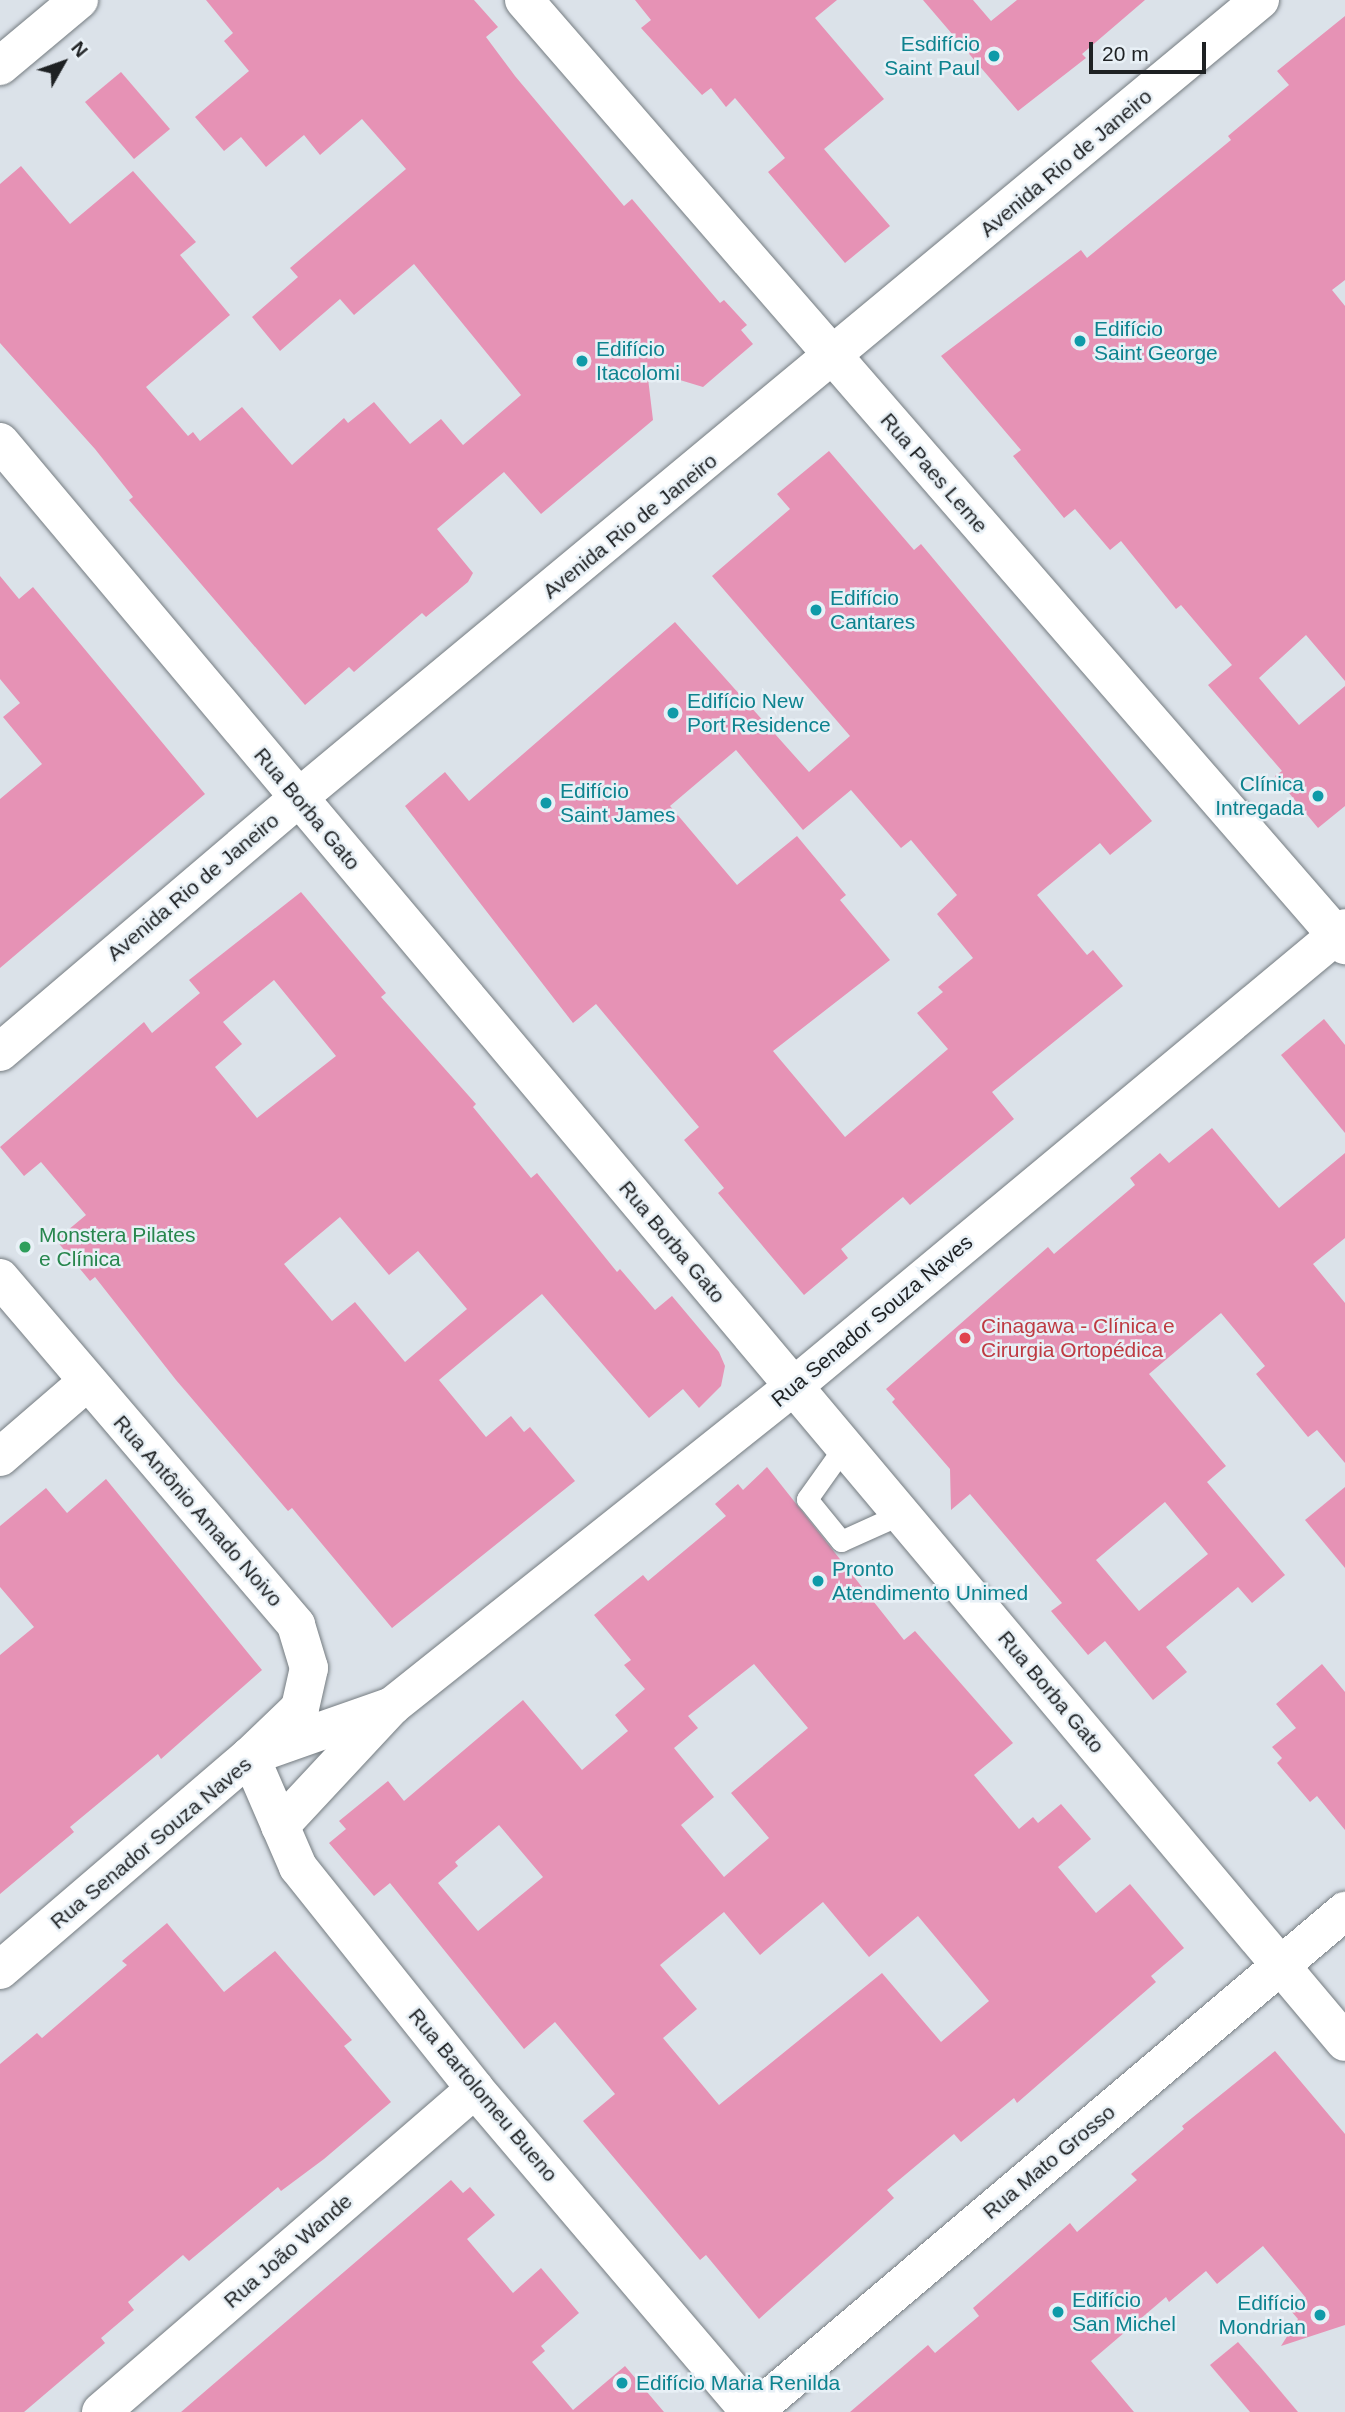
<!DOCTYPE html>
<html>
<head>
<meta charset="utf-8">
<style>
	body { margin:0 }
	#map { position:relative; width:1345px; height:2412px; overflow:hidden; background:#dbe2e9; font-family:Helvetica,sans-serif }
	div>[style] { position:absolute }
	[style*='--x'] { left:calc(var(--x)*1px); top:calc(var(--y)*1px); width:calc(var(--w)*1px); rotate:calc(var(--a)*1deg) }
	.building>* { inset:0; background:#e692b5 }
	.roads { filter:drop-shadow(0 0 2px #757c81) drop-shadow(0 0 2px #757c81) }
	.service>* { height:21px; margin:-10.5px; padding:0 10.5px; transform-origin:10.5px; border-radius:10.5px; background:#fff }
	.minor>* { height:38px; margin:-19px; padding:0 19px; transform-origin:19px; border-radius:19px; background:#fff }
	.tertiary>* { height:38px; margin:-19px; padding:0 19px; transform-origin:19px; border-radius:19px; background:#fff }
	.secondary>* { height:38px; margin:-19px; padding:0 19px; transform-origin:19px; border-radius:19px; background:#fff }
	.dots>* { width:19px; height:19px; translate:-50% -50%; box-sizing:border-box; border:4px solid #e8f0f6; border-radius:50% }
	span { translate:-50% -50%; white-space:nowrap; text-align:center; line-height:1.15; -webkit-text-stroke:5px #e8f0f6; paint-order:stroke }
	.culture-label { font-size:21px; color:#0d838f }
	.right { translate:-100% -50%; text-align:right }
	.left { translate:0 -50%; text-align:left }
	.street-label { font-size:21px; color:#1e2123 }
	.leisure-label { font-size:21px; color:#27864d }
	.health-label { font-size:21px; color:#be3a42 }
	.north { position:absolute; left:28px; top:28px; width:70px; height:70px; -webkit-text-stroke:5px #e8f0f6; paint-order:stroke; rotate:50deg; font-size:19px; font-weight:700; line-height:28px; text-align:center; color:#1e2123 }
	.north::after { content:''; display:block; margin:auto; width:24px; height:32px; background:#1e2123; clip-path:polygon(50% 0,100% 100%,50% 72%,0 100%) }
	.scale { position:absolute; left:1089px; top:42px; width:117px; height:32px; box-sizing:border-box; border:4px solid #1e2123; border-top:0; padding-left:9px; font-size:21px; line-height:24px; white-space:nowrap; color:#1e2123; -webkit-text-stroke:5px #e8f0f6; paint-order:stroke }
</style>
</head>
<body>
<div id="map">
	<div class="building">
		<div style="clip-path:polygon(206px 0,474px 0,498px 27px,486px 37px,515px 76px,624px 206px,632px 199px,720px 303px,724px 300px,747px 325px,741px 330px,753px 344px,703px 387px,647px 370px,653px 420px,541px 514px,504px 472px,437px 529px,473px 573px,468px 582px,426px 617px,422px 613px,354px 672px,349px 667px,305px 705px,129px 500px,133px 497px,95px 449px,0 343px,0 184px,21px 166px,70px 224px,133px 171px,196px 242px,180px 255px,230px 315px,146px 387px,188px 436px,193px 432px,200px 441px,242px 407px,292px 465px,344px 418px,348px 423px,374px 402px,410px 444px,441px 419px,463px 445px,521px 395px,414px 264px,354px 315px,340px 299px,280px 351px,252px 317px,298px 277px,290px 268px,406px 169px,362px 119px,320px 155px,304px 135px,266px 167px,241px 137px,224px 151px,195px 117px,249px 71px,224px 41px,233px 33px)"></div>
		<div style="clip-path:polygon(635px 0,837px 0,815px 18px,884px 99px,824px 149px,890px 226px,845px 263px,768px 172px,785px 158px,735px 98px,726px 107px,711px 88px,702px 95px,641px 28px,651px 20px)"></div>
		<div style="clip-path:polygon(923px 0,973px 0,991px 21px,1017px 0,1145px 0,1082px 54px,1086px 58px,1018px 111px)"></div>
		<div style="clip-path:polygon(1345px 16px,1345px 280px,1332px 290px,1345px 306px,1345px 681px,1306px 635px,1259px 678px,1299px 725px,1345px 686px,1345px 806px,1318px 828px,1275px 776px,1282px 771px,1208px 685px,1232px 665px,1181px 605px,1176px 609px,1121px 541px,1110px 550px,1075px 509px,1064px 518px,1013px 456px,1021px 450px,941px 356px,1081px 250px,1087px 258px,1231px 140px,1228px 136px,1289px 85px,1277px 71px)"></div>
		<div style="clip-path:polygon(121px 72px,170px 129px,134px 159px,85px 102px)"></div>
		<div style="clip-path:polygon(evenodd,829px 451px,914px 550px,921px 544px,1152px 821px,1110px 855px,1100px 843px,1037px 895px,1087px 955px,1093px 950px,1123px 986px,992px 1092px,1014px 1119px,910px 1205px,903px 1197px,841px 1249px,848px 1258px,804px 1295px,718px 1193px,724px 1188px,684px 1140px,699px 1127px,596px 1004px,573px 1023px,405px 806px,445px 772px,469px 801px,675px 622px,809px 772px,850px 736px,712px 576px,790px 509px,777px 494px,829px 451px,736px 750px,803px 830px,851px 790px,901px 848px,911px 840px,957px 895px,937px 914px,973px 958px,938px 987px,943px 992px,917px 1013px,948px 1049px,845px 1137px,773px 1051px,890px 960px,840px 900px,846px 895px,797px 836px,737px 885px,670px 806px,736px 750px)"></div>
		<div style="clip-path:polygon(0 576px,19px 599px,33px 587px,205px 794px,0 968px,0 799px,42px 764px,3px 717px,20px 703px,0 679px)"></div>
		<div style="clip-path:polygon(evenodd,301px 892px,386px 993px,381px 997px,476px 1104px,473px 1107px,531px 1178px,537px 1173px,617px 1272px,620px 1269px,655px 1310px,672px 1296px,719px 1352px,725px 1366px,721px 1386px,699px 1408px,683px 1389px,649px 1418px,542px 1294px,439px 1380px,486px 1437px,511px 1416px,524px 1432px,530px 1427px,575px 1481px,392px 1628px,292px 1508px,288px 1511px,176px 1380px,95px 1277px,90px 1281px,56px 1240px,86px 1215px,41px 1162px,24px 1176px,0 1147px,144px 1022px,152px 1033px,200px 993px,189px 980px,301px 892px,274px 980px,336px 1056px,257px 1118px,215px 1067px,242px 1044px,223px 1022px,274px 980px,301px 892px,340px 1217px,389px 1275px,418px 1251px,467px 1309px,405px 1362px,355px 1302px,332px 1321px,284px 1264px,340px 1217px)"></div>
		<div style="clip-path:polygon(1324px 1019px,1345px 1045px,1345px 1133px,1281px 1055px)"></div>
		<div style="clip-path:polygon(evenodd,1212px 1128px,1279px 1208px,1345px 1153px,1345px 1238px,1313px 1264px,1345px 1303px,1345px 1463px,1317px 1430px,1308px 1437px,1256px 1374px,1265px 1366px,1221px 1313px,1149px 1374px,1226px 1466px,1207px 1482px,1285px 1575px,1252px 1603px,1238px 1587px,1166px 1647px,1187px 1672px,1153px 1700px,1105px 1641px,1088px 1655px,1051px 1611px,1062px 1603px,970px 1494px,951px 1510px,950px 1469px,892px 1402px,895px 1399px,886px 1389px,1048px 1247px,1054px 1254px,1135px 1185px,1130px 1178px,1160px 1153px,1169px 1163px,1212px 1128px,1165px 1502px,1208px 1554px,1139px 1611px,1096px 1560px,1165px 1502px)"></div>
		<div style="clip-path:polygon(evenodd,767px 1467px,904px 1640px,915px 1631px,1013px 1743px,974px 1775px,1019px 1829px,1033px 1817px,1038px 1823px,1061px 1804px,1091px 1839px,1058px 1867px,1096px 1913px,1130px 1884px,1184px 1948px,1151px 1976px,1156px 1982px,1017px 2103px,1014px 2098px,961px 2142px,954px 2134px,887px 2190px,894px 2198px,759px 2319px,706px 2255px,700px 2260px,583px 2121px,615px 2094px,555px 2022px,524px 2049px,390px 1883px,374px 1896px,329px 1843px,346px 1829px,339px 1821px,388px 1781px,404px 1801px,523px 1700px,582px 1770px,628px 1731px,615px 1715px,645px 1689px,624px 1665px,631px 1660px,594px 1615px,643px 1575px,648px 1581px,726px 1516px,715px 1504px,738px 1484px,743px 1490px,767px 1467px,754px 1664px,808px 1728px,731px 1793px,769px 1838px,724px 1877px,681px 1825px,714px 1797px,674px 1748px,698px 1728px,688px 1716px,754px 1664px,767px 1467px,499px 1825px,543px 1877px,478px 1931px,438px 1883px,458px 1866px,455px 1862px,499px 1825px,767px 1467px,823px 1902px,869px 1957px,918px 1916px,989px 2001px,941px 2042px,882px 1973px,719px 2105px,663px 2038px,697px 2009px,660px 1965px,724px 1912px,760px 1955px,823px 1902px)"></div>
		<div style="clip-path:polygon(106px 1479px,262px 1670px,161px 1759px,158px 1754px,70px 1827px,74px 1832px,0 1894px,0 1655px,34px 1627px,0 1587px,0 1526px,46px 1488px,67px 1513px)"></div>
		<div style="clip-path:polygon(1345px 1487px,1345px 1568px,1305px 1520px)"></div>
		<div style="clip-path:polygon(1322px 1664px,1345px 1692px,1345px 1830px,1317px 1796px,1310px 1802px,1277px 1763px,1282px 1758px,1272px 1747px,1296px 1728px,1276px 1704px)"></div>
		<div style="clip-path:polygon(167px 1923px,224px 1992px,275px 1951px,352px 2040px,344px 2046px,391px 2102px,324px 2159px,281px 2191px,278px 2187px,189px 2261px,183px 2255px,128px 2302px,134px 2310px,101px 2338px,105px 2343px,24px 2412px,0 2412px,0 2064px,37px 2033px,42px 2038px,127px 1965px,122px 1961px)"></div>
		<div style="clip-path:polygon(1275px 2051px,1345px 2134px,1345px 2325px,1281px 2346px,1298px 2319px,1291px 2311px,1306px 2298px,1263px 2246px,1217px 2284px,1206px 2271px,1169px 2302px,1166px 2297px,1091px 2361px,1134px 2412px,850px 2412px,928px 2345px,935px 2353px,979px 2316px,973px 2308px,1070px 2223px,1077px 2232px,1137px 2180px,1131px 2174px,1184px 2129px,1182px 2126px)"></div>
		<div style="clip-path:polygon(451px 2180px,463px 2193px,470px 2187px,495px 2215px,467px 2239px,513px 2293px,541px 2268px,579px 2313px,541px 2346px,545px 2351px,532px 2362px,573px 2410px,625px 2366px,664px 2412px,181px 2412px)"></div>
		<div style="clip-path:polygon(1238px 2342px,1261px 2368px,1298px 2412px,1250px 2412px,1210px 2365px)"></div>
	</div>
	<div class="roads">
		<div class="service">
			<div style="--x:844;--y:1447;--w:64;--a:125.4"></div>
			<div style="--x:807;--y:1499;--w:54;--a:51"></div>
			<div style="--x:841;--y:1541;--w:66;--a:-24.2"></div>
		</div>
		<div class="minor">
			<div style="--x:524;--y:0;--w:1252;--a:49.02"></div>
			<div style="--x:0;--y:66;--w:103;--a:-39.9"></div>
			<div style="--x:0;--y:442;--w:2090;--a:49.95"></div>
			<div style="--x:0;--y:1278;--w:456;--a:49.5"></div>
			<div style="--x:296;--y:1625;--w:45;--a:73.2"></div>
			<div style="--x:309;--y:1668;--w:41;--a:102.7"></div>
			<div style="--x:300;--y:1708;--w:69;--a:136.2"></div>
			<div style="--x:250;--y:1756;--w:121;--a:66.6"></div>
			<div style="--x:298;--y:1867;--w:284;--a:51.4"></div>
			<div style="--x:475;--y:2089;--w:424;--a:49.6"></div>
			<div style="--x:0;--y:1457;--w:115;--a:-40.8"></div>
			<div style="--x:101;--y:2412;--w:494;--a:-40.8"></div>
		</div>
		<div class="tertiary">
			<div style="--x:0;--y:1052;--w:392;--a:-40.4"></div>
			<div style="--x:298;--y:798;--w:1250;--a:-39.68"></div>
			<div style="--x:280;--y:1826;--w:164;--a:-47"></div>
			<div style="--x:753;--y:2412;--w:776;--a:-40.24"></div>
		</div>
		<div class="secondary">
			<div style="--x:0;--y:1970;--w:329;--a:-40.6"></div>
			<div style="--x:250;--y:1756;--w:151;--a:-19.4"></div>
			<div style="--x:392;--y:1706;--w:514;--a:-38.52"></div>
			<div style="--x:794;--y:1386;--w:716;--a:-39.73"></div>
		</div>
	</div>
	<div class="dots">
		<div style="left:994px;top:56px;background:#0f9aa8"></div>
		<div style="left:1080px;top:341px;background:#0f9aa8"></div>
		<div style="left:582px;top:361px;background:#0f9aa8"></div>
		<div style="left:816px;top:610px;background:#0f9aa8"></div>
		<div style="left:673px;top:713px;background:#0f9aa8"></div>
		<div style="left:1318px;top:796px;background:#0f9aa8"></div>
		<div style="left:546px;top:803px;background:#0f9aa8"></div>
		<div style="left:25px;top:1247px;background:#2e9e5b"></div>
		<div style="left:965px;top:1338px;background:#e0444e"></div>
		<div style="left:818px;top:1581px;background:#0f9aa8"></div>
		<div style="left:1058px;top:2312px;background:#0f9aa8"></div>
		<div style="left:1320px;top:2315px;background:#0f9aa8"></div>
		<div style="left:622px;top:2383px;background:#0f9aa8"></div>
	</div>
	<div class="culture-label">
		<span class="right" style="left:980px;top:56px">Esdifício<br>Saint Paul</span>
		<span class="left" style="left:1094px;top:341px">Edifício<br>Saint George</span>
		<span class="left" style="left:596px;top:361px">Edifício<br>Itacolomi</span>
		<span class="left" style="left:830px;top:610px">Edifício<br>Cantares</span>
		<span class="left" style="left:687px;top:713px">Edifício New<br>Port Residence</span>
		<span class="right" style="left:1304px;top:796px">Clínica<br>Intregada</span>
		<span class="left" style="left:560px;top:803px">Edifício<br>Saint James</span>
		<span class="left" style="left:832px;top:1581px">Pronto<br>Atendimento Unimed</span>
		<span class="left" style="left:1072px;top:2312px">Edifício<br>San Michel</span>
		<span class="right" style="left:1306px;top:2315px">Edifício<br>Mondrian</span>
		<span class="left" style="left:636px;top:2383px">Edifício Maria Renilda</span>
	</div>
	<div class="street-label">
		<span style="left:1066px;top:163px;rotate:-40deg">Avenida Rio de Janeiro</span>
		<span style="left:934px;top:473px;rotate:49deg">Rua Paes Leme</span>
		<span style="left:630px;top:526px;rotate:-39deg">Avenida Rio de Janeiro</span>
		<span style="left:307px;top:809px;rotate:50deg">Rua Borba Gato</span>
		<span style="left:193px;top:887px;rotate:-40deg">Avenida Rio de Janeiro</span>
		<span style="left:672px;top:1242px;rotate:50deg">Rua Borba Gato</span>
		<span style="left:872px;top:1321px;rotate:-40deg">Rua Senador Souza Naves</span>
		<span style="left:198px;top:1511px;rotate:49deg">Rua Antônio Amado Noivo</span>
		<span style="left:1051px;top:1692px;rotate:50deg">Rua Borba Gato</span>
		<span style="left:151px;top:1843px;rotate:-40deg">Rua Senador Souza Naves</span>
		<span style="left:483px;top:2095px;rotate:50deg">Rua Bartolomeu Bueno</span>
		<span style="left:1049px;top:2162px;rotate:-40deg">Rua Mato Grosso</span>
		<span style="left:288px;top:2251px;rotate:-41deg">Rua João Wande</span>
	</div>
	<div class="leisure-label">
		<span class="left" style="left:39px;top:1247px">Monstera Pilates<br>e Clínica</span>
	</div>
	<div class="health-label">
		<span class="left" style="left:981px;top:1338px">Cinagawa - Clínica e<br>Cirurgia Ortopédica</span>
	</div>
	<div class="north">N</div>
	<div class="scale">20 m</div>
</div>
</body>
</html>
